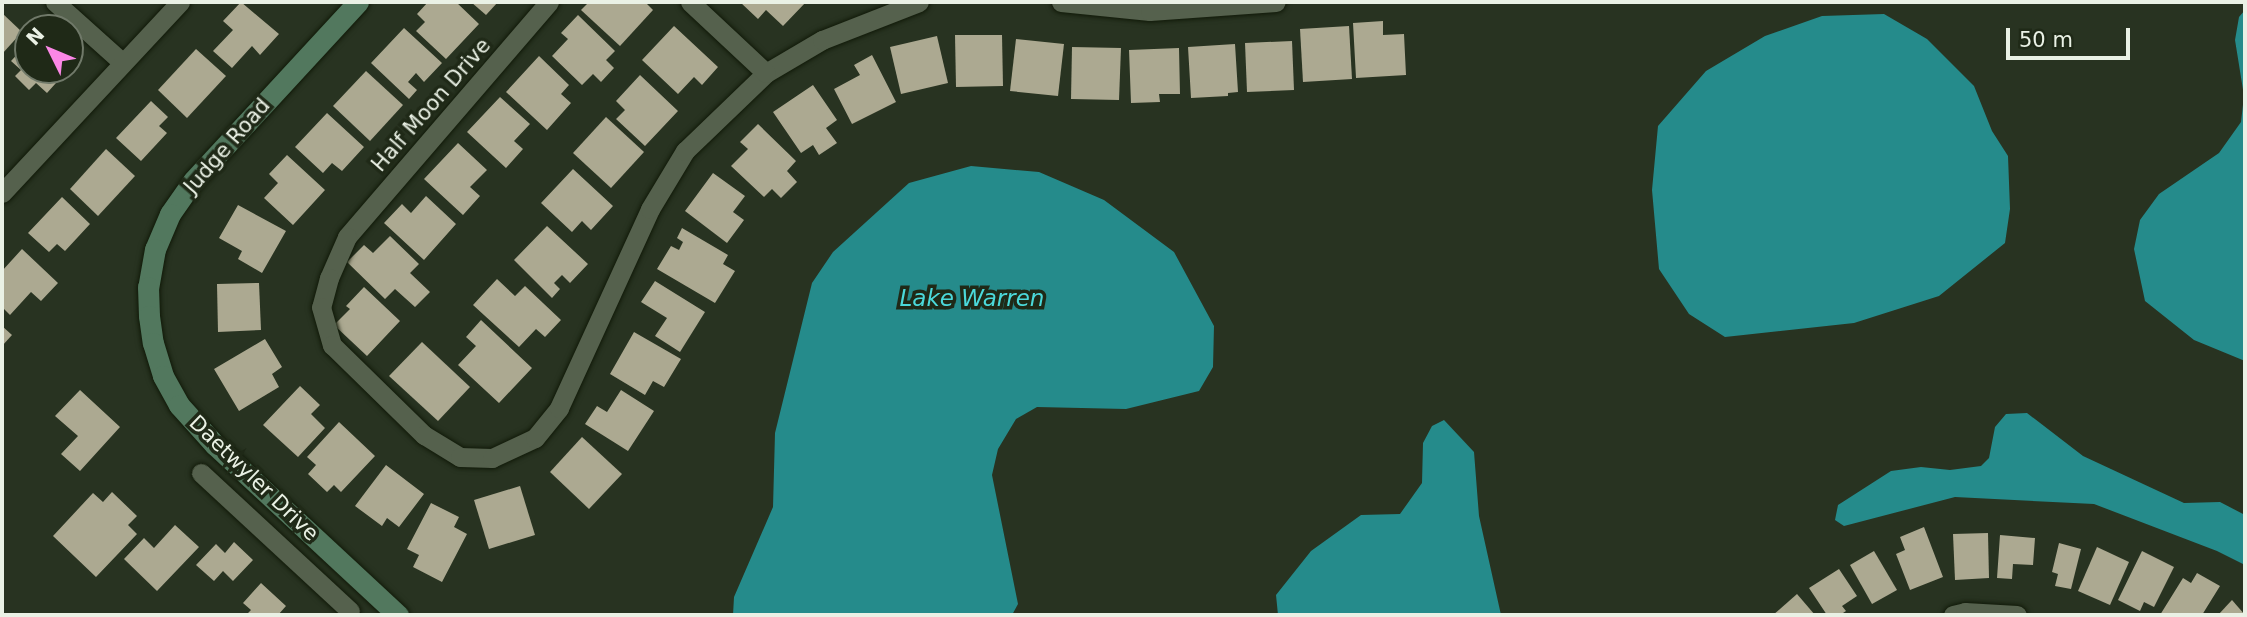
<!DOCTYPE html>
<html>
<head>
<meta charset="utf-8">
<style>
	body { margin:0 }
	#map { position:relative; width:2247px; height:617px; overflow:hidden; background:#283321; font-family:"DejaVu Sans",sans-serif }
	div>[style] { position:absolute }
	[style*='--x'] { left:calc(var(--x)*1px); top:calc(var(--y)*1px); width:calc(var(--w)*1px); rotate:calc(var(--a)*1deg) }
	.water>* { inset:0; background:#258b8b }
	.building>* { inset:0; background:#aca991 }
	.roads { filter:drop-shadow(0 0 2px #111a09) drop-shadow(0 0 2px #111a09) }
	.street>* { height:19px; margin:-9.5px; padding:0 9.5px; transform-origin:9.5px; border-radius:9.5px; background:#55614d }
	.secondary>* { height:21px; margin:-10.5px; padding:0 10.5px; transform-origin:10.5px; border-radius:10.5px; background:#52785e }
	span { translate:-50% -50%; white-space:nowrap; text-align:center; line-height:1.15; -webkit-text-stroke:7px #1f2917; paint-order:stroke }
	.street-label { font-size:21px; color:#eaf1e5 }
	.water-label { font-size:23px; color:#4bd9da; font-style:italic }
	.frame { position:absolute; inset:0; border:4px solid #eaf1e5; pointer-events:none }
	.north { position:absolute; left:14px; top:14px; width:70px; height:70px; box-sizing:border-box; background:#1f2917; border:2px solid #707969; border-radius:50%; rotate:313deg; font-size:19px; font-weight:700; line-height:28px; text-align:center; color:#eaf1e5 }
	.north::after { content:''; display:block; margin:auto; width:24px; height:32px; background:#fb87e6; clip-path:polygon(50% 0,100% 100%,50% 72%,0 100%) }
	.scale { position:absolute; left:2006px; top:28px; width:124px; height:32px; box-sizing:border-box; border:4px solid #eaf1e5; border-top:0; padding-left:9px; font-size:21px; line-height:24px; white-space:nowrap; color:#eaf1e5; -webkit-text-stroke:5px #1f2917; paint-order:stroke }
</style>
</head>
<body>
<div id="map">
	<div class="water">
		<div style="clip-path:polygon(2245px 10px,2245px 361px,2194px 340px,2145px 301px,2134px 249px,2140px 220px,2159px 194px,2219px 153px,2241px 122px,2244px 96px,2235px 40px,2239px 17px)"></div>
		<div style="clip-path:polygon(1884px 14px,1927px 39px,1974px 86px,1992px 131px,2008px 156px,2010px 209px,2005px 243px,1939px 296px,1854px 323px,1725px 337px,1689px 314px,1659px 269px,1652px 190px,1658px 126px,1706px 71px,1765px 36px,1822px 16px)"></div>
		<div style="clip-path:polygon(971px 166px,1039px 172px,1104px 200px,1174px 252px,1214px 326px,1213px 367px,1199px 391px,1126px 409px,1037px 407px,1016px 419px,998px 449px,992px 475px,1018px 604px,1012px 615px,733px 615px,734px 597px,773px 507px,775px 433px,812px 283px,833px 252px,909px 183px)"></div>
		<div style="clip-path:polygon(2027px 413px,2083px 456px,2184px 503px,2220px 502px,2245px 515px,2245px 565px,2217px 551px,2094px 504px,1955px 497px,1844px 526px,1835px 520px,1838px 505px,1891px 471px,1921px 467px,1950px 470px,1981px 466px,1989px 458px,1995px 427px,2006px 414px)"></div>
		<div style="clip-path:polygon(1444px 420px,1474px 452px,1479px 516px,1501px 615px,1278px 615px,1276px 595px,1311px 551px,1361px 515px,1400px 514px,1422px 483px,1423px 443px,1432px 426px)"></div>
	</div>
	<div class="building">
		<div style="clip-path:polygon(241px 2px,279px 34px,260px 55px,252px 46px,232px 68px,213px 51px,233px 30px,223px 21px)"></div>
		<div style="clip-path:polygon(428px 2px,456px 2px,479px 24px,446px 59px,416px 31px,425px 22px,417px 14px)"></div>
		<div style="clip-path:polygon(471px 2px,498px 2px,486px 15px)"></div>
		<div style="clip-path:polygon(589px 2px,645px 2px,653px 10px,620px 46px,581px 10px)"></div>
		<div style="clip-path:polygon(740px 2px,806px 2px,783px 26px,766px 10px,758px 19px)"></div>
		<div style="clip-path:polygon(2px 13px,22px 32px,2px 54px)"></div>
		<div style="clip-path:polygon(578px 15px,615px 51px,606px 60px,614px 68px,601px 82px,593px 74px,582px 85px,552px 56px,568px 39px,561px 33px)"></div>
		<div style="clip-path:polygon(1383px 21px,1383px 35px,1404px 34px,1406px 75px,1356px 78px,1353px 23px)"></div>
		<div style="clip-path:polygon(674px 26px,718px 67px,702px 85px,694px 77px,678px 94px,642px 60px)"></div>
		<div style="clip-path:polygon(1349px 26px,1352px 79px,1303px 82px,1300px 29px)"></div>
		<div style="clip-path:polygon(404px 28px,442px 63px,424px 82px,416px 73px,408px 82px,417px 90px,409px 99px,371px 63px)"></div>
		<div style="clip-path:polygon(955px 35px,1002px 35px,1003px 86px,956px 87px)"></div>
		<div style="clip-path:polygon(937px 36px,948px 83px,901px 94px,890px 47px)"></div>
		<div style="clip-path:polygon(1016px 39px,1064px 44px,1058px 96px,1010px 91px)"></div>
		<div style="clip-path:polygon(1292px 41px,1294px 90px,1247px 92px,1245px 43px)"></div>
		<div style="clip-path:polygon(28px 43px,28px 70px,59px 70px,64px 74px,47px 93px,36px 83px,29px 90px,15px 76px,21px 70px,11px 61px)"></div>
		<div style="clip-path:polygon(1235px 44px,1238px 92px,1228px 93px,1228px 96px,1191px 98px,1188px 47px)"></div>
		<div style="clip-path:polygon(1072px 47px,1121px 48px,1119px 100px,1071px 99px)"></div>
		<div style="clip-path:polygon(1179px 48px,1180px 94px,1159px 94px,1160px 102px,1131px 103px,1129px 50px)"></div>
		<div style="clip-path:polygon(196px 49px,226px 76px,187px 118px,158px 90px)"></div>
		<div style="clip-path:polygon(872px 55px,896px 102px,852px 124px,834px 89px,860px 75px,854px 65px)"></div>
		<div style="clip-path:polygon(539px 56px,569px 85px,561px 94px,571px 103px,547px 130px,506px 92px)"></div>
		<div style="clip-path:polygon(366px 71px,403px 105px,370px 141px,333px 106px)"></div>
		<div style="clip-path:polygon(640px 75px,678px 111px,645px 146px,616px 119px,625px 110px,616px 101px)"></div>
		<div style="clip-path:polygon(813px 85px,837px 120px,826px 128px,837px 143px,819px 155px,813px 145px,801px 153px,773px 112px)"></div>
		<div style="clip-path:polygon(500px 97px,530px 124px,514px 141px,523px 149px,506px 168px,467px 132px)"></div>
		<div style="clip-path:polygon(151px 101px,168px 117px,159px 126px,167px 133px,141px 161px,116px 138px)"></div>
		<div style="clip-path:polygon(327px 113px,364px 147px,342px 171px,332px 163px,323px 173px,295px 147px)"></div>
		<div style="clip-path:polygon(606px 117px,644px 152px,611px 188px,573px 153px)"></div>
		<div style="clip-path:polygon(758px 124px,796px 161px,787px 171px,797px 182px,781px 198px,772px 189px,764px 197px,731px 166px,748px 149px,740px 142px)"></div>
		<div style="clip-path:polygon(458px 143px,487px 170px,470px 187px,480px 196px,463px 215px,424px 179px)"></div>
		<div style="clip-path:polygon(106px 149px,135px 176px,98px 216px,70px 189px)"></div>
		<div style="clip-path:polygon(287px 155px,325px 190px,293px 225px,264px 198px,278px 183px,269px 174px)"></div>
		<div style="clip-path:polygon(573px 169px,613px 206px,591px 230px,582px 221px,572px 232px,541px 203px)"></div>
		<div style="clip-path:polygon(713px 173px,745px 196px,733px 212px,744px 220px,727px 243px,685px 211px)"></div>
		<div style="clip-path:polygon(426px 196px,456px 224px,424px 260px,384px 223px,402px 204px,411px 213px)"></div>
		<div style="clip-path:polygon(62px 197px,90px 224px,65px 251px,57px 244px,49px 252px,28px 233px)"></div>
		<div style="clip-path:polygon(238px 205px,286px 231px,262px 273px,238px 259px,242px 251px,219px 238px)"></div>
		<div style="clip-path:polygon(547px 226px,588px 264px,570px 283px,562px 275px,554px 283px,560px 289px,552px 298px,514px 260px)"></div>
		<div style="clip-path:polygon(682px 228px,728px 255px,723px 264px,735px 271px,715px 303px,657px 269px,671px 246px,679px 250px,683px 242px,677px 238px)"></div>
		<div style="clip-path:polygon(390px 236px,419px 264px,410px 273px,430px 292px,415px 307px,395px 289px,385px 299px,347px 262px,364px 245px,373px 253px)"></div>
		<div style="clip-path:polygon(22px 249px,58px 283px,41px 301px,31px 292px,10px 315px,2px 307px,2px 271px)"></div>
		<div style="clip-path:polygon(497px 279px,515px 296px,525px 286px,561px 320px,545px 337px,536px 329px,519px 347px,473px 305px)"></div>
		<div style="clip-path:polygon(655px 281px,705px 312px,680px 352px,655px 336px,667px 318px,641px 302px)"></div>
		<div style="clip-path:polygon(259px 283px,261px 330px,218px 332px,217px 284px)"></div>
		<div style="clip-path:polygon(364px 287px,400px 321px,367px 356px,334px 325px,350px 309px,346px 306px)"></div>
		<div style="clip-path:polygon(481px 320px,532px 368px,499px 403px,458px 365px,476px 346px,466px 337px)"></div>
		<div style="clip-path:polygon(2px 326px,12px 335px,2px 346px)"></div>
		<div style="clip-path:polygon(634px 332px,681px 359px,664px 387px,653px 381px,645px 395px,610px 374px)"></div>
		<div style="clip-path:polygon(265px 339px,282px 367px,272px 374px,279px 387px,239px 411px,214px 369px)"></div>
		<div style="clip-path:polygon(422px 342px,470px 387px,438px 421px,389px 376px)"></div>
		<div style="clip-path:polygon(300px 386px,320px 405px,311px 414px,325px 428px,298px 457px,263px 425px)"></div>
		<div style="clip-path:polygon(80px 390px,120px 427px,80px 471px,61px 454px,78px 436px,55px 416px)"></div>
		<div style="clip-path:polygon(621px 390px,654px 411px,628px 451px,585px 424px,597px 406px,607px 412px)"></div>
		<div style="clip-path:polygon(339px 422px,375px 456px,341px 492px,334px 485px,327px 492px,308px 474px,316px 465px,307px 457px)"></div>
		<div style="clip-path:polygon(582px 437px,622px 474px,589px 509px,550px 472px)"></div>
		<div style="clip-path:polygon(386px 465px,424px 494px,399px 527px,387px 518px,382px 526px,355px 506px)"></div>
		<div style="clip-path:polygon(520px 486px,535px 535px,489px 549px,474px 500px)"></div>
		<div style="clip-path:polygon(112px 492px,137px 516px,128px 525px,137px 534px,96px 577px,53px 536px,93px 493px,103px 502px)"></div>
		<div style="clip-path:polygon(431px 503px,459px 517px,454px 527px,467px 534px,442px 582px,413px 567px,419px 555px,407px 549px)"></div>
		<div style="clip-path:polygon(175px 525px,199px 547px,157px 591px,124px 559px,144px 538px,154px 548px)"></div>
		<div style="clip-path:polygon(1924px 527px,1943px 577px,1910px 590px,1896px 554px,1905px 550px,1900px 537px)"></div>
		<div style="clip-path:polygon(1988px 533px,1989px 578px,1955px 580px,1953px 534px)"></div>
		<div style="clip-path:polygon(2000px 535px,2035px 538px,2033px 565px,2013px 564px,2012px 579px,1997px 578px)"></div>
		<div style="clip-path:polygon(234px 542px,253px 560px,233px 581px,223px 571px,214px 581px,196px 565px,216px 544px,225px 553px)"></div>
		<div style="clip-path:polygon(2059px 543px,2081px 549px,2071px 589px,2055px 586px,2058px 574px,2052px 572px)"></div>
		<div style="clip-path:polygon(2097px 547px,2129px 562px,2110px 605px,2078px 591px)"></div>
		<div style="clip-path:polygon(1874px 551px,1897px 590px,1872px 604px,1850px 565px)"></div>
		<div style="clip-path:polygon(2142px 551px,2174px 567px,2154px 607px,2144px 602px,2140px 611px,2118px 600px)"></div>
		<div style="clip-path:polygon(1839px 569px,1857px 596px,1842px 606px,1846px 611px,1840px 615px,1827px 615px,1809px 588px)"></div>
		<div style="clip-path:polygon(2197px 573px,2220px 586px,2202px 615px,2160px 615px,2183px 578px,2191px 583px)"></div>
		<div style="clip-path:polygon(261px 583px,286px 606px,278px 615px,246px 615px,251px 610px,243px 603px)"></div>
		<div style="clip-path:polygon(1797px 594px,1815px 615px,1773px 615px)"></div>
		<div style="clip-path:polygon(2232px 600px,2245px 615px,2218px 615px)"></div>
	</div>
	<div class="roads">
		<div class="street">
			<div style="--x:55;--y:2;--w:91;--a:41.9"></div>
			<div style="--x:549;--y:2;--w:310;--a:130.7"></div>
			<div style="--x:347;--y:237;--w:45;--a:113.7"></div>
			<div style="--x:329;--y:278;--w:30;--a:105"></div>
			<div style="--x:321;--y:307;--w:40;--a:74"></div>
			<div style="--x:332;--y:345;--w:129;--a:44.4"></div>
			<div style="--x:424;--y:435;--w:42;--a:31.4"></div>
			<div style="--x:460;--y:457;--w:32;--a:2"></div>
			<div style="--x:492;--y:458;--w:47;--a:-24.9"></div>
			<div style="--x:535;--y:438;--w:38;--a:-51"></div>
			<div style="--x:559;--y:408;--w:219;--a:-65.4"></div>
			<div style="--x:650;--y:209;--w:68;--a:-58.9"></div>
			<div style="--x:685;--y:151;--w:112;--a:-43.9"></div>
			<div style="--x:766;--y:73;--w:65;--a:-30.5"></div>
			<div style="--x:822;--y:40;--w:104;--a:-21.4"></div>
			<div style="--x:690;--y:2;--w:104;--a:43.1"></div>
			<div style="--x:1061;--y:2;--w:89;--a:5.8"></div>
			<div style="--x:1150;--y:11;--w:126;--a:-4.1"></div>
			<div style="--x:2;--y:193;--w:261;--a:-47"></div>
			<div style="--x:201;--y:473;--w:203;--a:42.8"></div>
			<div style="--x:1953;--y:615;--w:12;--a:-14"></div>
			<div style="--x:1965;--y:612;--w:52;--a:3.3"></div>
		</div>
		<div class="secondary">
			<div style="--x:358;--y:2;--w:243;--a:132.7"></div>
			<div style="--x:193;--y:181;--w:40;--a:124.9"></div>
			<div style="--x:170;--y:214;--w:38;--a:113"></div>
			<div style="--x:155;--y:249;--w:39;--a:100"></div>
			<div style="--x:148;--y:287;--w:29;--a:88"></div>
			<div style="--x:149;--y:316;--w:27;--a:82"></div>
			<div style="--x:153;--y:343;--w:34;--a:73"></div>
			<div style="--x:163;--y:376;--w:33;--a:61"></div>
			<div style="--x:179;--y:405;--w:54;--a:48"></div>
			<div style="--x:215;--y:445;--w:250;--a:42.9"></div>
		</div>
	</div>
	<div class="street-label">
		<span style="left:431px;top:105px;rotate:-49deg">Half Moon Drive</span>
		<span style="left:227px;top:146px;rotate:-49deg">Judge Road</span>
		<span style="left:254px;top:478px;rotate:44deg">Daetwyler Drive</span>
	</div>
	<div class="water-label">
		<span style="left:972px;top:298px">Lake Warren</span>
	</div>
	<div class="frame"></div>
	<div class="north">N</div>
	<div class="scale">50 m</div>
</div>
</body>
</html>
